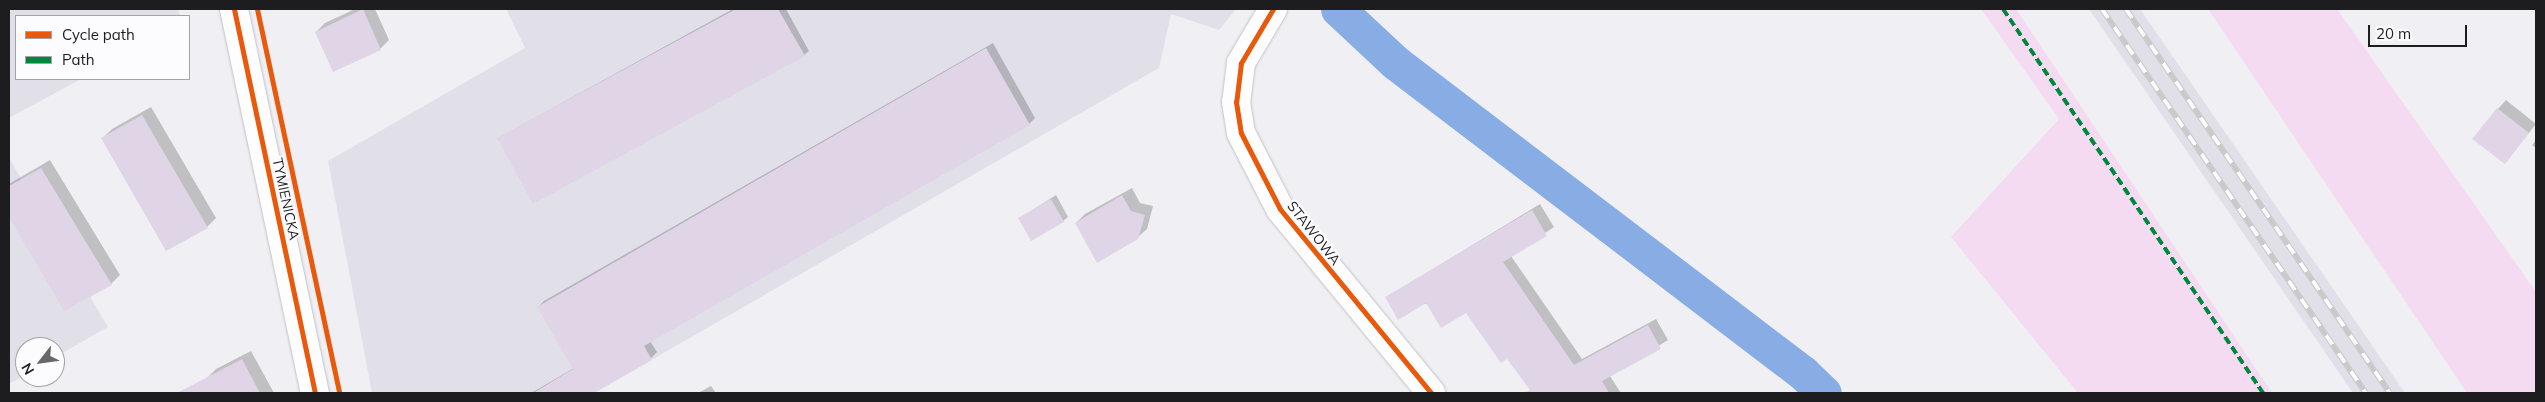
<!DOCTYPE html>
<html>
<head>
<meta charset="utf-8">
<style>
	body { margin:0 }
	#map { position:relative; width:2545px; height:402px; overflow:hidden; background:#f0eff3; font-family:Mulish,sans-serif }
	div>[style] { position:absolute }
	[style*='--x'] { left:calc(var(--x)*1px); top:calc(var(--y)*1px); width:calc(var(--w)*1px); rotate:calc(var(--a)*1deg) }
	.built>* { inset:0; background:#e1e0e9 }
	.green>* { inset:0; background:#f4dbf2 }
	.shadow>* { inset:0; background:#0003 }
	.canal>* { height:35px; margin:-17.5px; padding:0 17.5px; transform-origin:17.5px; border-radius:17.5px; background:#88ade4 }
	.building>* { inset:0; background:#e0d5e7 }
	.roads { filter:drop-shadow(0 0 1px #c2c2c4) drop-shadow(0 0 1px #c2c2c4) }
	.minor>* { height:28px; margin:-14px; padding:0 14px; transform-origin:14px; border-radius:14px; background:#fdfdfd }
	.rail>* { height:5.5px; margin-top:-2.75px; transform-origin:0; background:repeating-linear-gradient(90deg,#fcfcff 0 11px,#c9c9ca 0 22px); box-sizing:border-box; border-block:1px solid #c9c9ca }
	.quiet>* { height:4px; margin-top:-2px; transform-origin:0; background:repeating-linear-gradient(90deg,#00873e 0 8px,transparent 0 12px) }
	.cycleway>* { height:5px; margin:-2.5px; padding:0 2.5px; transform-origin:2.5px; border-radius:2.5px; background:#e8590c }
	span { translate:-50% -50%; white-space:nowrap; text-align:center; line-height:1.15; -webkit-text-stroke:4.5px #fcfcff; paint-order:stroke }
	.street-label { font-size:14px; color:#1d1d1f }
	.frame { position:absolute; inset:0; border:10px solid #1d1d1f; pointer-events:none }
	.legend { position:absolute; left:15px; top:15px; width:175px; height:65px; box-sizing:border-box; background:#fcfcff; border:1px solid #a3a3a5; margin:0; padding:6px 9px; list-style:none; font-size:15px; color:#1d1d1f }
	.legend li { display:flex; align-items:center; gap:10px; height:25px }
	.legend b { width:25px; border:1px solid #a3a3a5 }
	.north { position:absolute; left:15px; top:337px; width:50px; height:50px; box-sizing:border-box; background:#fcfcff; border:1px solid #a3a3a5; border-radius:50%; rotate:240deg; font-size:14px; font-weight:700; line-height:20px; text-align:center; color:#1d1d1f }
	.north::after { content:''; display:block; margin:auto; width:18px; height:22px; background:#676669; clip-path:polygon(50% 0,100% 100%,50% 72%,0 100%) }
	.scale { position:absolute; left:2368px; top:25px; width:99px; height:22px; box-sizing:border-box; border:2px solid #1d1d1f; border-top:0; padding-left:6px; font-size:15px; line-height:18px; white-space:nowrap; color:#1d1d1f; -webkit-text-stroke:4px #fcfcff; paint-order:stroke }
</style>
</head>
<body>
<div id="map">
	<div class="built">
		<div style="clip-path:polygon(9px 9px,178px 9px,180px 16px,16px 16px,16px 79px,81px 79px,9px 118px)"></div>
		<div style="clip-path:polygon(506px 9px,1236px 9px,1219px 30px,1171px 14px,1159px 68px,594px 393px,372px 393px,328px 161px,525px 48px)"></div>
		<div style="clip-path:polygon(2089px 9px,2140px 9px,2405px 393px,2353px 393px)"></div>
		<div style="clip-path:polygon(9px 158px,108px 327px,55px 357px,55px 347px,25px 347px,25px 375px,9px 384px)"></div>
	</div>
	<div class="green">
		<div style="clip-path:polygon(1981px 9px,2016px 9px,2272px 393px,2078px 393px,1951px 237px,2059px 119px)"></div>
		<div style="clip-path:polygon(2208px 9px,2337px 9px,2536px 292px,2536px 393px,2467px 393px)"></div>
	</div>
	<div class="shadow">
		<div style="clip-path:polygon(355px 9px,375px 9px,389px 40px,380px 49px,334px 70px,316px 32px,325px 23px)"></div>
		<div style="clip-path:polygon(733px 9px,786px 9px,809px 51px,804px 55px,498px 138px)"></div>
		<div style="clip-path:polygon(993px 43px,1035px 118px,1029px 124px,650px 341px,657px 352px,651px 358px,591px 393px,531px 393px,574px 368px,538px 307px,544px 301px)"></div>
		<div style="clip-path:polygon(2506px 100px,2536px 124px,2505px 163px,2498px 109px)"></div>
		<div style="clip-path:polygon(151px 107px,216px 218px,207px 227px,103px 138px,112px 129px)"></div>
		<div style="clip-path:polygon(2536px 140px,2536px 148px,2532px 145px)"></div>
		<div style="clip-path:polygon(50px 160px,120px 275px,111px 284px,65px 310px,9px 214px,9px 184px)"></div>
		<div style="clip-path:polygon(1132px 188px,1140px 203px,1153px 206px,1147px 229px,1137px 238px,1076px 223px,1085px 214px)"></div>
		<div style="clip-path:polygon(1056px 195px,1068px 217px,1063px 221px,1020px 218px)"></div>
		<div style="clip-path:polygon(1540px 204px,1554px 227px,1511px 256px,1582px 359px,1656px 319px,1668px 340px,1610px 376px,1621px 393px,1534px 393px,1508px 357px,1467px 311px,1387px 297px)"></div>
		<div style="clip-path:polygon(251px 351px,274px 393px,205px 393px,211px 387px,207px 378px,216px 369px)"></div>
		<div style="clip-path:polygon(711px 386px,716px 393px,698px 393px)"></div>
	</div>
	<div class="canal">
		<div style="--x:1338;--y:9;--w:79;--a:43"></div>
		<div style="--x:1396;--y:63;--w:512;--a:37.3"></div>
		<div style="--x:1803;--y:373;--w:29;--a:44"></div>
	</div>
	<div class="building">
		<div style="clip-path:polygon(363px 9px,381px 50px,333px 72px,315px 32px)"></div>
		<div style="clip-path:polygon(736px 9px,778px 9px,805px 56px,533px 204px,497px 138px)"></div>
		<div style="clip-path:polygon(986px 48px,1030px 125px,644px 346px,652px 360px,594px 393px,533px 393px,573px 369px,537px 307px)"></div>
		<div style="clip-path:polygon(2497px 108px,2529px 133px,2505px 164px,2472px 139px)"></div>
		<div style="clip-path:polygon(142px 115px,208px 228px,166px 251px,101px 138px)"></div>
		<div style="clip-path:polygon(41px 168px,112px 285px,64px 311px,9px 217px,9px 186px)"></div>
		<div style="clip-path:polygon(1122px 195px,1131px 211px,1145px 215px,1138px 239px,1097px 263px,1075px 223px)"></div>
		<div style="clip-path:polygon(1051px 199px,1064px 222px,1031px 241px,1018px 218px)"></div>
		<div style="clip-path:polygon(1532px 210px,1547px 236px,1503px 262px,1574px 365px,1648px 325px,1661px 349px,1602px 381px,1609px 393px,1523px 393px,1530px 390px,1507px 359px,1501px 363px,1466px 313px,1441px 328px,1426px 303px,1398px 320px,1385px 297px)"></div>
		<div style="clip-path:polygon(242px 359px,260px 393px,177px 393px)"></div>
	</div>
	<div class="roads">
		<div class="minor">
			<div style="--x:234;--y:9;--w:392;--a:78.1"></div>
			<div style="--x:1273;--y:9;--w:63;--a:120.7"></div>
			<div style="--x:1241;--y:63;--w:39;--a:97"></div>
			<div style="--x:1236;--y:102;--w:31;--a:81"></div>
			<div style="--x:1241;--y:133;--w:85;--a:62.8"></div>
			<div style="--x:1280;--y:209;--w:238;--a:50.6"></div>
		</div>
	</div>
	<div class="rail">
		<div style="--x:2102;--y:9;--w:466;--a:55.5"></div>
		<div style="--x:2126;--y:9;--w:466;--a:55.5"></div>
	</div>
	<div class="quiet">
		<div style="--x:2003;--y:9;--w:464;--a:55.9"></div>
	</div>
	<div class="cycleway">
		<div style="--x:234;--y:9;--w:392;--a:78.1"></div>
		<div style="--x:257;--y:9;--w:393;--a:77.9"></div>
		<div style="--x:1273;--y:9;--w:63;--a:120.7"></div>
		<div style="--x:1241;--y:63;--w:39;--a:97"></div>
		<div style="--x:1236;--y:102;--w:31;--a:81"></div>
		<div style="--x:1241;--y:133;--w:85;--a:62.8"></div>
		<div style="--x:1280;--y:209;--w:238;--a:50.6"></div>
	</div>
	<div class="street-label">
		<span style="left:286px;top:199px;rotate:78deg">TYMIENICKA</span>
		<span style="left:1314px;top:233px;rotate:52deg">STAWOWA</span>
	</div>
	<div class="frame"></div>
	<ul class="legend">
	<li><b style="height:6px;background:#e8590c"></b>Cycle path</li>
	<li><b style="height:6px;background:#00873e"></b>Path</li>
	</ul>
	<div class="north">N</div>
	<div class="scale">20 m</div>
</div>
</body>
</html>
